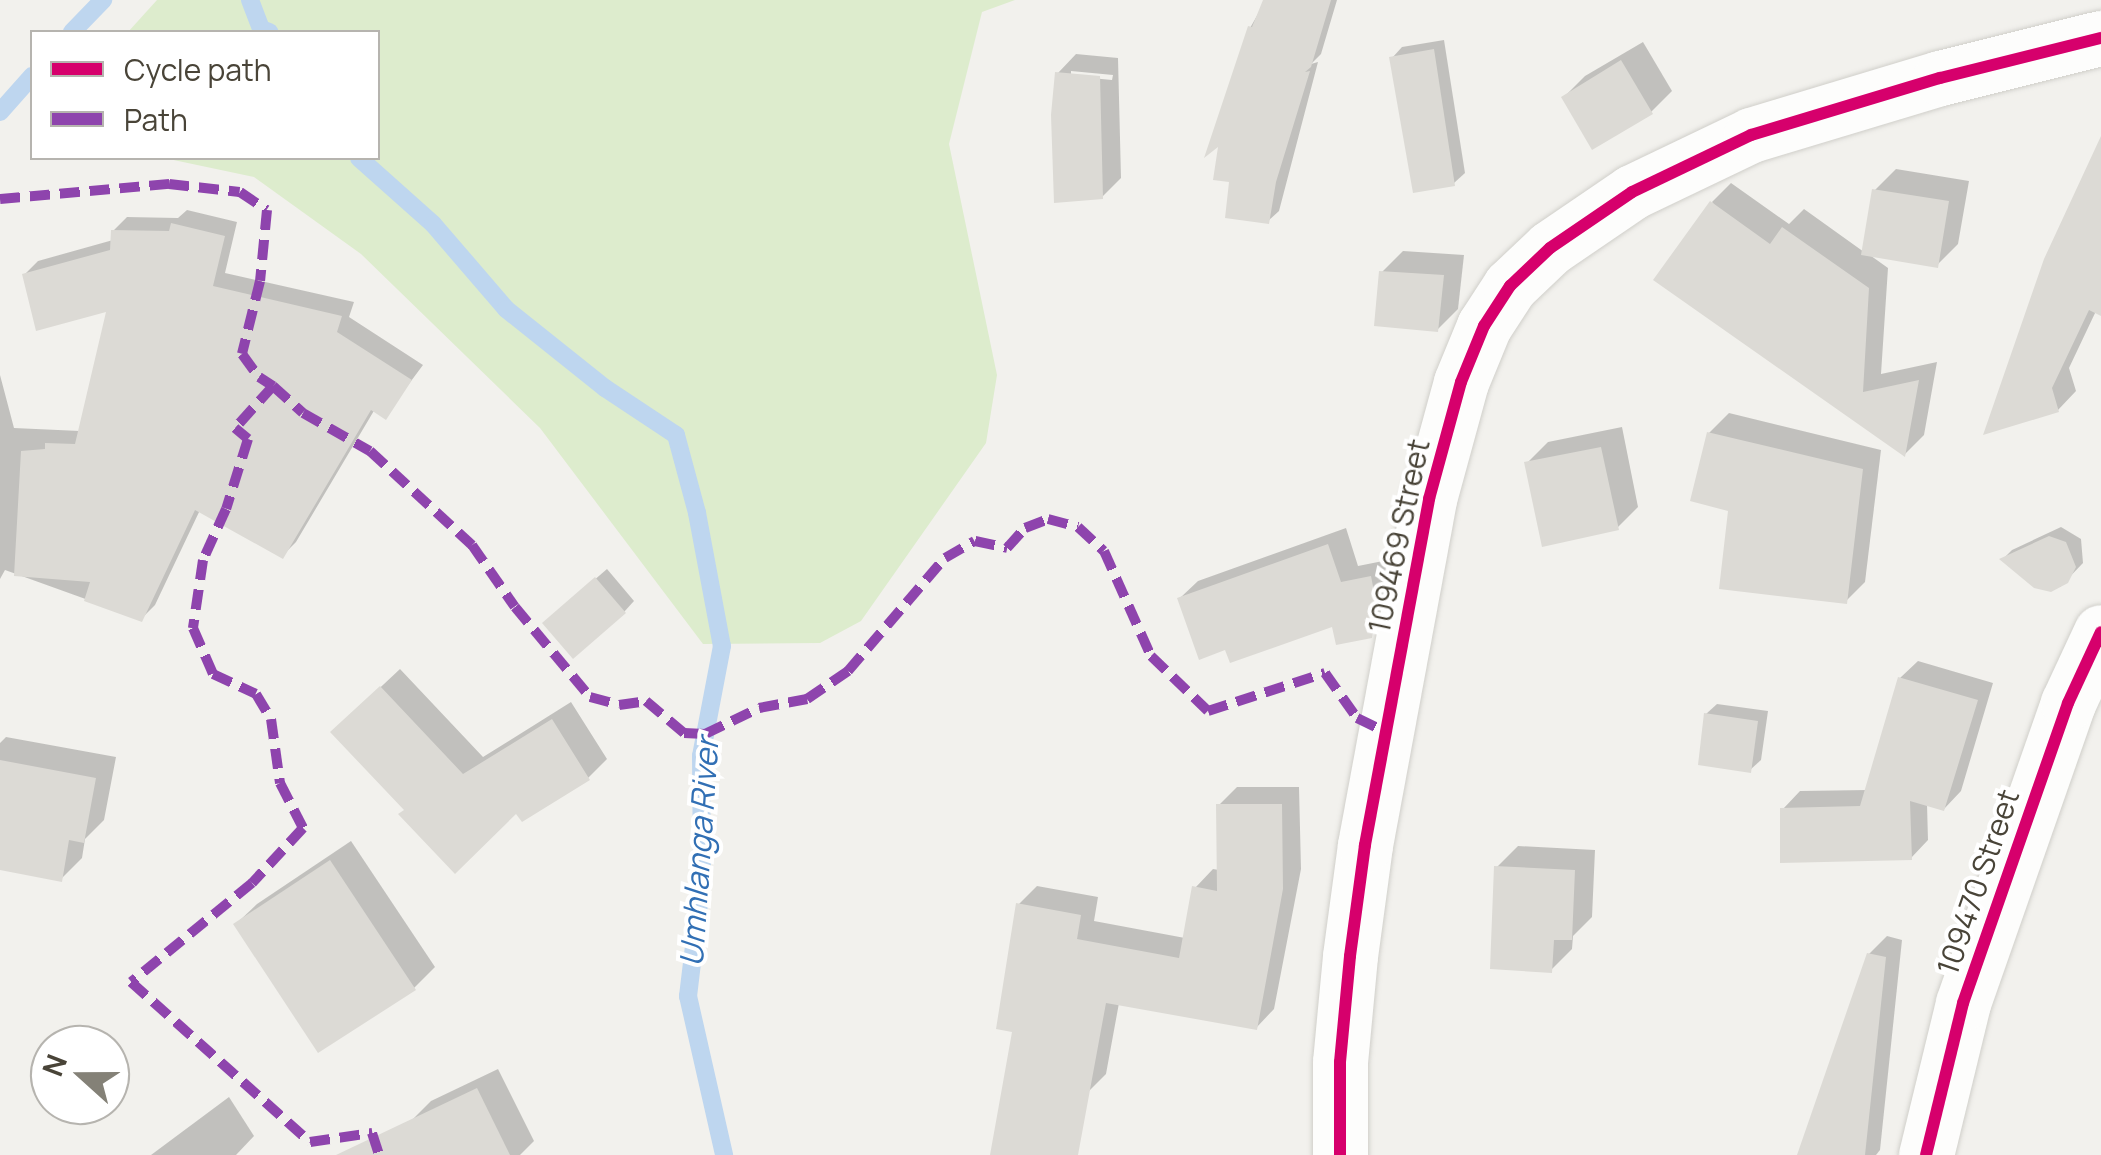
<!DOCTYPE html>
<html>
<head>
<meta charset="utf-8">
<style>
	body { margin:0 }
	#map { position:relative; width:2101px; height:1155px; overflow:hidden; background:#f2f1ed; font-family:Manrope,sans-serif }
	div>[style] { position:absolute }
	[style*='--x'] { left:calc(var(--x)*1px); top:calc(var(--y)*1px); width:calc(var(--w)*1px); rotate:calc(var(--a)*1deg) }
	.green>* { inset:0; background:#ddeccd }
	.shadow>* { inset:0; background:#0003 }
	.stream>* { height:18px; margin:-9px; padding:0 9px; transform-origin:9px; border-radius:9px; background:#bed6ef }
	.building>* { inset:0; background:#dcdad5 }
	.roads { filter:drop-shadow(0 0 2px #d0cfca) drop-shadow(0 0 2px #d0cfca) }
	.minor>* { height:55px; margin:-27.5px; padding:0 27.5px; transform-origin:27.5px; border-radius:27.5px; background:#fdfdfc }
	.quiet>* { height:10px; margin-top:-5px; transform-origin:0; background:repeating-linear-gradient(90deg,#8e44ad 0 20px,transparent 0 30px) }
	.cycleway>* { height:12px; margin:-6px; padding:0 6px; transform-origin:6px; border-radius:6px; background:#d6006c }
	span { translate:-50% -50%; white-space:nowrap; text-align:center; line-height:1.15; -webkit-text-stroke:8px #fff; paint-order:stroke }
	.street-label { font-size:30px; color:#494438 }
	.water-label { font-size:32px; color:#316fb4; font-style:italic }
	.legend { position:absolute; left:30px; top:30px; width:350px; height:130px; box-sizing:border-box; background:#fff; border:2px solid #b6b4af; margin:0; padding:12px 18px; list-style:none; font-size:30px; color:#494438 }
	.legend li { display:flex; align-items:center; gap:20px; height:50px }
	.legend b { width:50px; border:2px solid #b6b4af }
	.north { position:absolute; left:30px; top:1025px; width:100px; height:100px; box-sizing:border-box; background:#fff; border:2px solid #b6b4af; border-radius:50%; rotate:291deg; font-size:28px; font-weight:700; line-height:40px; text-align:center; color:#494438 }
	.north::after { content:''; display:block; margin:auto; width:35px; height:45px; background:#848177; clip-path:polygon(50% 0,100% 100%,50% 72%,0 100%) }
</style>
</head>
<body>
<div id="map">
	<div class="green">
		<div style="clip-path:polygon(157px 0,1015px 0,982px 12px,949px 144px,997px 375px,986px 443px,861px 621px,820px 643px,703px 644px,540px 428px,361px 254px,254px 177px,164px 158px,378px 158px,378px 32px,128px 32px)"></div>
	</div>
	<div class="shadow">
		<div style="clip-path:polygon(1266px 0,1337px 0,1321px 54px,1311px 64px,1318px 62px,1279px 211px,1268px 221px,1250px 28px)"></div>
		<div style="clip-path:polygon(1444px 40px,1465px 173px,1454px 183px,1392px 58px,1402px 47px)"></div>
		<div style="clip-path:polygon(1643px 42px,1672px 91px,1651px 112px,1564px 97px,1585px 76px)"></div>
		<div style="clip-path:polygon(evenodd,1076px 54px,1118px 58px,1121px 178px,1102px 197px,1058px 73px,1076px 54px,1071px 71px,1113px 75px,1112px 80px,1071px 76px,1071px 71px)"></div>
		<div style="clip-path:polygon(1896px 169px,1969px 181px,1958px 244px,1937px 265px,1867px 253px,1888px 268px,1881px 374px,1937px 362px,1924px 435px,1905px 454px,1712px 202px,1731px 183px,1789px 224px,1804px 209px,1864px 252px,1875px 190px)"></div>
		<div style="clip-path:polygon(2101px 186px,2101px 313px,2096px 311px,2069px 368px,2076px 391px,2058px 410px,1987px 431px)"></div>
		<div style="clip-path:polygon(187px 210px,237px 222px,225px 273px,354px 302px,349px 317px,423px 365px,385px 416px,375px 409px,296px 542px,282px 556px,200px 510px,155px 605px,141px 619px,5px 570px,0 579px,0 375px,14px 428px,80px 431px,109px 309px,24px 275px,38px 261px,113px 240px,113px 231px,127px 217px,178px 218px)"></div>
		<div style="clip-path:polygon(1403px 251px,1464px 255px,1458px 309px,1437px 330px,1382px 272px)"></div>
		<div style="clip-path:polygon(1729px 413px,1881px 450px,1865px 582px,1846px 601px,1731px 509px,1709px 433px)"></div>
		<div style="clip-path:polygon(1622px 427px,1638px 507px,1617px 528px,1527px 463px,1548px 442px)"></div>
		<div style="clip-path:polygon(2061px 527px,2081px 539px,2083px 563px,2060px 587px,2003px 559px,2012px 550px)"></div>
		<div style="clip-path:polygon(1346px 528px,1358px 566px,1388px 560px,1394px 588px,1388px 618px,1370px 636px,1334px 624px,1227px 647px,1180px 598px,1198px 581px)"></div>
		<div style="clip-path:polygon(607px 569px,634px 601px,624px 612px,556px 613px)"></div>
		<div style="clip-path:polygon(1918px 661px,1993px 683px,1961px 791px,1944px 809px,1927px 804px,1928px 840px,1911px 858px,1783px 809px,1800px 791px,1867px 790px,1900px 678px)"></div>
		<div style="clip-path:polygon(400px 669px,483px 757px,571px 702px,607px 759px,588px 778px,517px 810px,407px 809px,352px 714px)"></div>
		<div style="clip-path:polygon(1717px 704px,1768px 711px,1761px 760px,1750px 770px,1706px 714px)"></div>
		<div style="clip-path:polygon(6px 737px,116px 757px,104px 820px,85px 839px,82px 858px,61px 879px,0 867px,0 743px)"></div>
		<div style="clip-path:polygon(1237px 787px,1299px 787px,1301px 869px,1274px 1009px,1256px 1028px,1119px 1003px,1106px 1074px,1088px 1092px,1014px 1030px,1019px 904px,1037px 886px,1098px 897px,1094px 921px,1185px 938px,1195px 888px,1213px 869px,1219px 870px,1219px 805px)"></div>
		<div style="clip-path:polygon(351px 841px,435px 967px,414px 988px,236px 924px,257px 904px)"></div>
		<div style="clip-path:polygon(1518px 846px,1595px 850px,1592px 917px,1573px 936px,1572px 949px,1551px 970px,1497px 867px)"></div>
		<div style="clip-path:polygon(1887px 936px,1902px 940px,1880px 1150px,1876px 1155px,1799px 1155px,1869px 954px)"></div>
		<div style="clip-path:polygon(498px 1069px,534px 1141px,520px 1155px,425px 1155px,410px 1122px,431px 1101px)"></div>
		<div style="clip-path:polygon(229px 1097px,254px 1136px,236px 1155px,151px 1155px)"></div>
	</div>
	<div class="stream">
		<div style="--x:250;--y:0;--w:31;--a:69"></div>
		<div style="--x:261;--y:29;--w:9;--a:21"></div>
		<div style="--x:72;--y:32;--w:45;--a:-45.9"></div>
		<div style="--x:0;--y:112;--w:48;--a:-48.4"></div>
		<div style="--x:359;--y:158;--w:99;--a:41.7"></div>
		<div style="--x:433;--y:224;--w:112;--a:49.3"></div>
		<div style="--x:506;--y:309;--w:127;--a:38.6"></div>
		<div style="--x:605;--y:388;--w:85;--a:33.5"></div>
		<div style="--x:676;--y:435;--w:81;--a:74.9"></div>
		<div style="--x:697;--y:513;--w:135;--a:79.4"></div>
		<div style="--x:722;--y:646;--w:112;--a:100.8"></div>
		<div style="--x:701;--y:756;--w:123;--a:89.5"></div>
		<div style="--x:702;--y:879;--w:118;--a:96.8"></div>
		<div style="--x:688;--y:996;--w:163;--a:77.2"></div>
	</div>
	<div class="building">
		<div style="clip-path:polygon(1263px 0,1331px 0,1311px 67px,1305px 72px,1310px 71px,1276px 182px,1269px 224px,1225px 218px,1229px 182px,1213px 180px,1218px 147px,1204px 158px,1248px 26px,1252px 27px)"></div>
		<div style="clip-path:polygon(1434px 49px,1455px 186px,1413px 193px,1389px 57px)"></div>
		<div style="clip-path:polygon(1621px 60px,1653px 114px,1592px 150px,1561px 97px)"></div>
		<div style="clip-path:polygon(1055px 72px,1100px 76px,1103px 199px,1054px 203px,1051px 115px)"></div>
		<div style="clip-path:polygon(2101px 136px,2101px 316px,2089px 310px,2052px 388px,2059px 412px,1983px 435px,2044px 259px)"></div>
		<div style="clip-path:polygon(1872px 189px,1949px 201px,1938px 268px,1861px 255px)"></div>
		<div style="clip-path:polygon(1710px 201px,1770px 244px,1782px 227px,1869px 288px,1863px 392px,1919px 380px,1905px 457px,1653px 280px)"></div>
		<div style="clip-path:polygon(171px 223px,225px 236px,213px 286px,342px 316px,337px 332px,412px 380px,386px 420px,371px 410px,283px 559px,195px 510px,142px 622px,84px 601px,90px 582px,14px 576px,21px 451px,45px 449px,45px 443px,75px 444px,106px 312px,36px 331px,22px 274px,110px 250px,111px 230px,169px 231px)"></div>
		<div style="clip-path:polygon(1379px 271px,1444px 275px,1438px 332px,1374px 326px)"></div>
		<div style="clip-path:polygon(1707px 432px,1863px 469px,1847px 604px,1719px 589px,1728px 511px,1690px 501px)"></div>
		<div style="clip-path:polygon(1601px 447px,1619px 530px,1542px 547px,1524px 462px)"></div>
		<div style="clip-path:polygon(2049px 536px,2066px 542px,2076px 567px,2068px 583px,2051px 592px,2034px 588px,1999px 559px)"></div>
		<div style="clip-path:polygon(1328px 544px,1341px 582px,1371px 576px,1377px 607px,1372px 638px,1336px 645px,1332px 627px,1230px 663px,1225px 650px,1199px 660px,1177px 598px)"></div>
		<div style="clip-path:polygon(595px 577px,626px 613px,573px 659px,542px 623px)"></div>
		<div style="clip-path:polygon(1898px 677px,1978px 700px,1944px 811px,1910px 801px,1912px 860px,1780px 863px,1780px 808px,1860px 806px)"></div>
		<div style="clip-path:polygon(380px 686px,463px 774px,552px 719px,590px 780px,522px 822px,516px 814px,455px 874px,398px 814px,404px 810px,330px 732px)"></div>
		<div style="clip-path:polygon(1704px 713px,1758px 721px,1751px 773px,1698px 765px)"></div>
		<div style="clip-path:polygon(0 760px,96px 778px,84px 843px,69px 840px,62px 882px,0 870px)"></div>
		<div style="clip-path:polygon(1216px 804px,1282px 804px,1283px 889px,1257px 1030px,1106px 1003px,1078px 1155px,990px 1155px,1012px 1032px,996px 1029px,1016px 903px,1081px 915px,1077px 939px,1179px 958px,1192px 886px,1217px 891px)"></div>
		<div style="clip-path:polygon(330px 860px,416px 990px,318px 1053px,233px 924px)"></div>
		<div style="clip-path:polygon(1494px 866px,1575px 870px,1572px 940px,1554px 940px,1552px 973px,1490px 969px)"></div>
		<div style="clip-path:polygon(1867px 953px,1886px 957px,1865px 1155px,1797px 1155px)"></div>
		<div style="clip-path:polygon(477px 1088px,510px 1155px,336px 1155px)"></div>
	</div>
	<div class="roads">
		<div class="minor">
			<div style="--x:1340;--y:1155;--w:93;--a:-90"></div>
			<div style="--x:1340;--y:1062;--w:106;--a:-84.6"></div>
			<div style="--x:1350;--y:956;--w:112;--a:-82.3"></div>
			<div style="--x:1365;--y:845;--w:352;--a:-79.5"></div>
			<div style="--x:1429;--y:499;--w:121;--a:-74.7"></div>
			<div style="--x:1461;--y:382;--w:61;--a:-67.7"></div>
			<div style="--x:1484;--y:326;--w:48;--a:-57"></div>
			<div style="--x:1510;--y:286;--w:55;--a:-43.5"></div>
			<div style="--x:1550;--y:248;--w:99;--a:-34.3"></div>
			<div style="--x:1632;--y:192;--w:132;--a:-25.6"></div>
			<div style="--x:1751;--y:135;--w:197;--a:-16.8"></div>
			<div style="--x:1940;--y:78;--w:166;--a:-14"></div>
			<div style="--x:1926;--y:1155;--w:156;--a:-76.3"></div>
			<div style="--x:1963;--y:1003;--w:318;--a:-70.7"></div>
			<div style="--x:2068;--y:703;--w:78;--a:-65.1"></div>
		</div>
	</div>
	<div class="quiet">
		<div style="--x:0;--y:199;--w:170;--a:-5.1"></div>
		<div style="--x:169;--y:184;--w:71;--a:6.4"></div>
		<div style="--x:240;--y:192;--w:32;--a:34"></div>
		<div style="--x:267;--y:210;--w:71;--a:95.6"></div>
		<div style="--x:260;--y:281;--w:75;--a:103.9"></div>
		<div style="--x:242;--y:354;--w:29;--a:54"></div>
		<div style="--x:259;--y:377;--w:17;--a:33"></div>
		<div style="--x:273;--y:386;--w:57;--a:132.1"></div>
		<div style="--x:235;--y:428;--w:17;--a:40"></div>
		<div style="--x:248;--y:439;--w:73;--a:107.4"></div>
		<div style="--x:226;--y:509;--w:56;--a:114.3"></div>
		<div style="--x:203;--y:560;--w:69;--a:98.4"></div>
		<div style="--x:193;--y:628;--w:50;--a:66.5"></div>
		<div style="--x:213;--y:674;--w:47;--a:24.9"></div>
		<div style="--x:256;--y:694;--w:29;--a:59"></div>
		<div style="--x:271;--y:719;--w:65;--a:82"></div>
		<div style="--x:280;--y:783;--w:51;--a:62.9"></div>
		<div style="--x:303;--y:828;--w:75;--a:132.8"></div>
		<div style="--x:252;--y:883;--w:156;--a:140.7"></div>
		<div style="--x:131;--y:982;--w:240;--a:41.8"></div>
		<div style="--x:310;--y:1142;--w:63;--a:-8.3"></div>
		<div style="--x:372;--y:1133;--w:23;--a:72"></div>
		<div style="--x:273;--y:386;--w:40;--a:42"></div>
		<div style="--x:303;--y:413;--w:77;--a:29.6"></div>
		<div style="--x:370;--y:451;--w:139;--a:42.7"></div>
		<div style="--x:472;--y:545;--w:75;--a:55.3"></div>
		<div style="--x:515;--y:607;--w:117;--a:50.2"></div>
		<div style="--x:590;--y:697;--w:30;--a:15"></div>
		<div style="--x:619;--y:705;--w:27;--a:-8"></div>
		<div style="--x:646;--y:701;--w:50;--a:40.1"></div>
		<div style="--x:684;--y:733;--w:21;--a:3"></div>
		<div style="--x:705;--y:734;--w:60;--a:-25.7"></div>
		<div style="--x:759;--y:708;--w:49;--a:-10.6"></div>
		<div style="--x:807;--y:699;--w:50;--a:-34.3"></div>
		<div style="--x:848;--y:671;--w:149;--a:-49.4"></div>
		<div style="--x:945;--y:558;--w:34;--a:-30"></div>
		<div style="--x:975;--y:541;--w:33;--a:12"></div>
		<div style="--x:1007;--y:548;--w:27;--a:-48"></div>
		<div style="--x:1025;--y:528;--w:25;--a:-21"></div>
		<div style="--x:1048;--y:519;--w:31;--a:15"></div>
		<div style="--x:1078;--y:527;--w:35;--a:43"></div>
		<div style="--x:1104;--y:551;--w:115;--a:65.9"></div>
		<div style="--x:1151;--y:656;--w:79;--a:44"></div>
		<div style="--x:1208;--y:711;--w:123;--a:-18"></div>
		<div style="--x:1325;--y:673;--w:55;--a:54.6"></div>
		<div style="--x:1357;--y:718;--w:32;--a:26"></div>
	</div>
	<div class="cycleway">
		<div style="--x:1340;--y:1155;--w:93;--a:-90"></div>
		<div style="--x:1340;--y:1062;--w:106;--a:-84.6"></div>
		<div style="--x:1350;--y:956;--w:112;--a:-82.3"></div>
		<div style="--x:1365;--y:845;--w:352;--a:-79.5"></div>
		<div style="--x:1429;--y:499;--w:121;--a:-74.7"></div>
		<div style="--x:1461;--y:382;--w:61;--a:-67.7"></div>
		<div style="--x:1484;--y:326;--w:48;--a:-57"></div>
		<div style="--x:1510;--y:286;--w:55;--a:-43.5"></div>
		<div style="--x:1550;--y:248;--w:99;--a:-34.3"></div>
		<div style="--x:1632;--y:192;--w:132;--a:-25.6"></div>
		<div style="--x:1751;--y:135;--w:197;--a:-16.8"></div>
		<div style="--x:1940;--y:78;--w:166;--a:-14"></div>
		<div style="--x:1926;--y:1155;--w:156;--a:-76.3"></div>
		<div style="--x:1963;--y:1003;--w:318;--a:-70.7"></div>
		<div style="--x:2068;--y:703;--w:78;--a:-65.1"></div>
	</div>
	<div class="street-label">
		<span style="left:1399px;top:536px;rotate:-78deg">109469 Street</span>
		<span style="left:1978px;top:882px;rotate:-71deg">109470 Street</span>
	</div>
	<div class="water-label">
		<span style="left:699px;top:852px;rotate:-86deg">Umhlanga River</span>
	</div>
	<ul class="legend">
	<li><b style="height:12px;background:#d6006c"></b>Cycle path</li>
	<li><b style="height:12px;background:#8e44ad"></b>Path</li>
	</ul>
	<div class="north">N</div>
</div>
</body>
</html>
